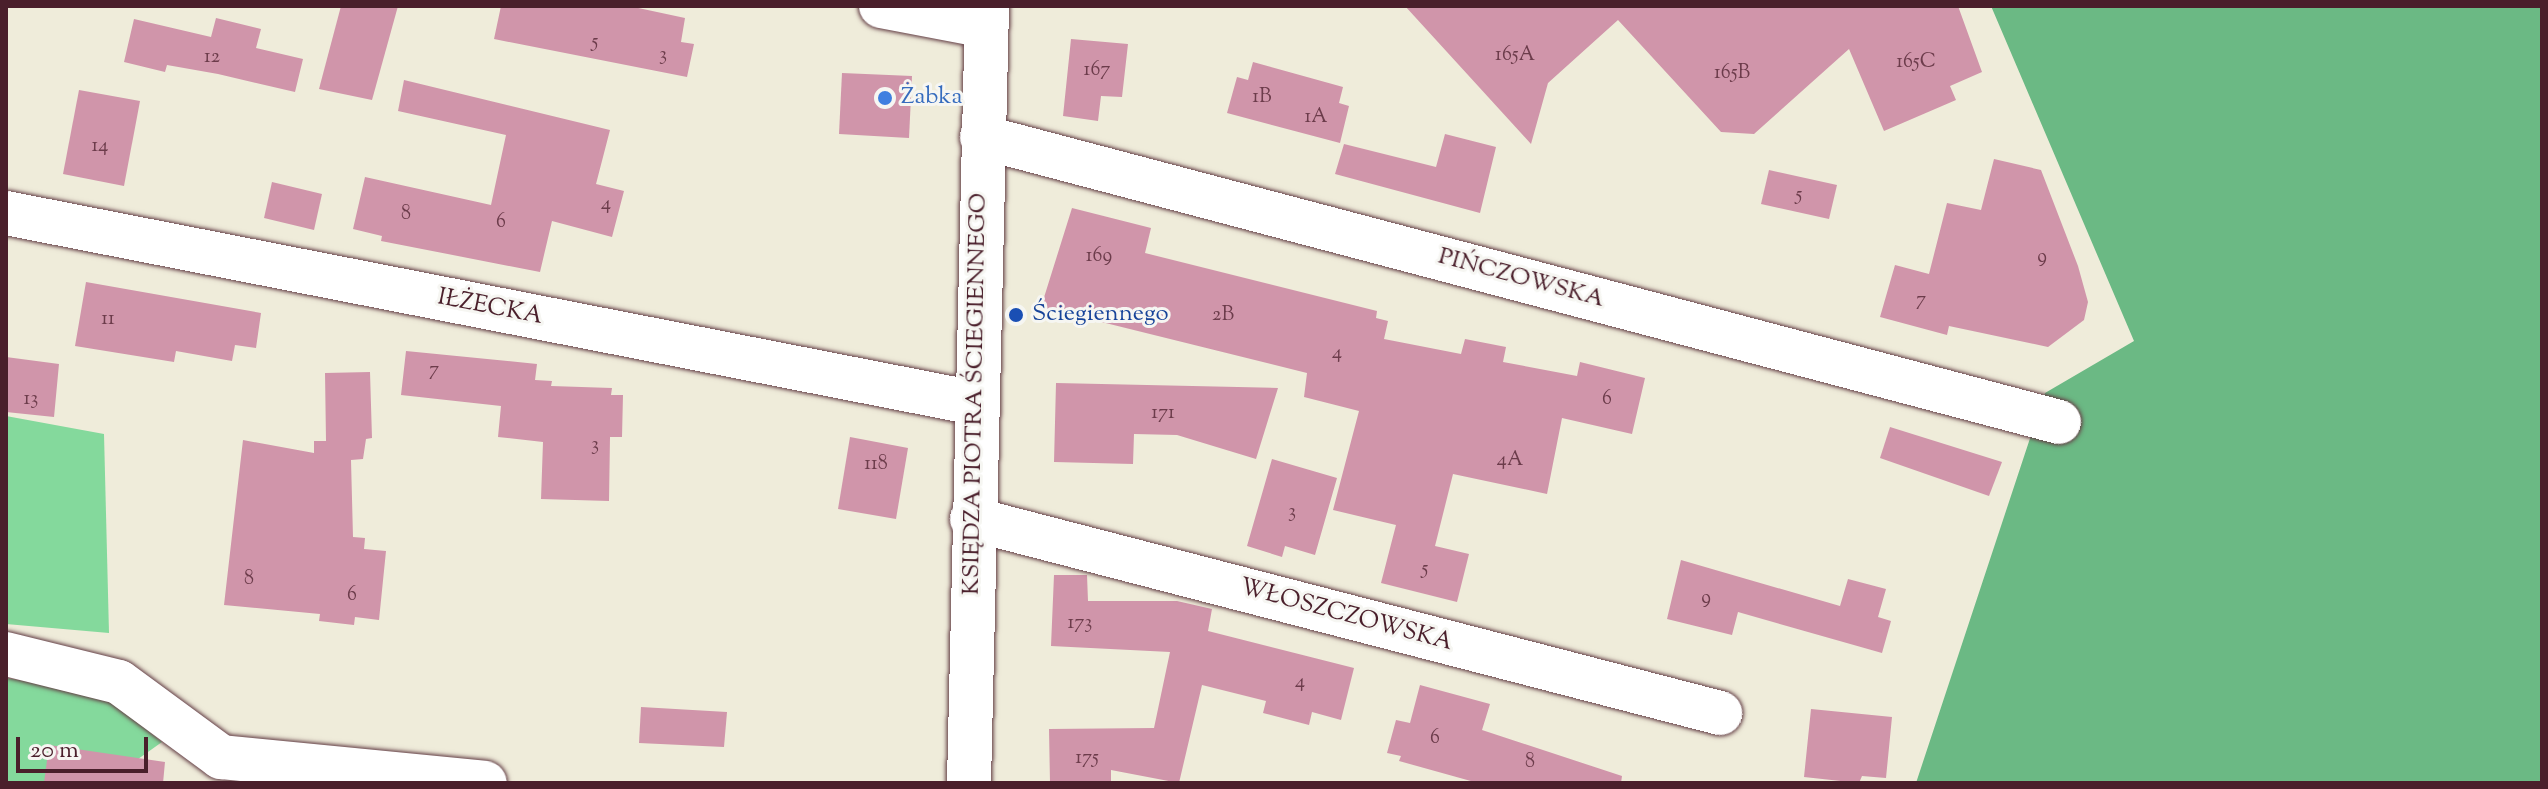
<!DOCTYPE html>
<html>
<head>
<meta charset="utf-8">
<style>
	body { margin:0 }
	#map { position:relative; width:2548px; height:789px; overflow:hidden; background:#efecda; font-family:"Sorts Mill Goudy",serif }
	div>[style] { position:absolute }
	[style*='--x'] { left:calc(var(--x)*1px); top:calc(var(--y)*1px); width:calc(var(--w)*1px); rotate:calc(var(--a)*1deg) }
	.green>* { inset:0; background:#84d99c }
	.forest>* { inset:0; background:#6bb984 }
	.building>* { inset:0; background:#d095aa }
	.roads { filter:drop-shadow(0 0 2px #633e45) drop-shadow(0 0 2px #633e45) }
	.street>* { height:44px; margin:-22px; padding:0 22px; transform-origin:22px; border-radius:22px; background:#fff }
	.secondary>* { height:44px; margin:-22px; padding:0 22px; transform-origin:22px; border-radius:22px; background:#fff }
	.dots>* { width:22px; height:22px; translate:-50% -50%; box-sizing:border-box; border:4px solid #f6f6f2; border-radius:50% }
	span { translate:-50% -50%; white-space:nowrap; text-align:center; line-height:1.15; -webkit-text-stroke:6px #f6f6f2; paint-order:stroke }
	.number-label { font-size:20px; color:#6c3c4b }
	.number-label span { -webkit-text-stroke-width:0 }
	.shop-label { font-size:24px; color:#366cbe }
	.left { translate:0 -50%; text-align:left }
	.street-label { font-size:24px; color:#4a1f2b }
	.transit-label { font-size:24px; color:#164399 }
	.frame { position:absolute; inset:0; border:8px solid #4a1f2b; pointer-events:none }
	.scale { position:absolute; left:16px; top:737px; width:132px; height:36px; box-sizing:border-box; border:4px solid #4a1f2b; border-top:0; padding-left:10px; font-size:24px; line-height:28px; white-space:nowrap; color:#4a1f2b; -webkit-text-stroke:6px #f6f6f2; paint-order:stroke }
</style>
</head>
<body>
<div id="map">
	<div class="green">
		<div style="clip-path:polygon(6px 416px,104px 434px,109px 633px,6px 624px)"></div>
		<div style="clip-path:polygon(6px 678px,99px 692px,162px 742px,117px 774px,116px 783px,6px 783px)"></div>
	</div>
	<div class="forest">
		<div style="clip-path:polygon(1991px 6px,2542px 6px,2542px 783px,1916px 783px,2045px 393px,2134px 341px)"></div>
	</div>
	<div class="building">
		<div style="clip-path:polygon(341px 6px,398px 6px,372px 100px,319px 89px)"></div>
		<div style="clip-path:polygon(501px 6px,629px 6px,685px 18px,681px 42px,694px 44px,687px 77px,494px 39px)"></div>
		<div style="clip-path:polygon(1405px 6px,1958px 6px,1982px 72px,1950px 86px,1956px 100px,1884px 131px,1849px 49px,1754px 134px,1721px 132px,1618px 20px,1548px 83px,1531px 144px)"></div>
		<div style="clip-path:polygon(216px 18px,261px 29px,256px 48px,303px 59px,295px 92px,218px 74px,167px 65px,165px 72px,124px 62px,134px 19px,211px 37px)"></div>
		<div style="clip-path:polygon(1071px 39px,1128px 44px,1122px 97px,1101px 96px,1098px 121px,1063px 116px)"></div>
		<div style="clip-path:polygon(1253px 62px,1343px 87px,1339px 103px,1349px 106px,1340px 143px,1227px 113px,1237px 77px,1248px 80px)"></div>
		<div style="clip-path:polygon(842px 73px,912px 76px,909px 138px,839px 134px)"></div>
		<div style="clip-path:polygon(404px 80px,610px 130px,596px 184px,624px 191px,612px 237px,552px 221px,540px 272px,381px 241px,382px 236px,353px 229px,365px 177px,491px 205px,506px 135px,398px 111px)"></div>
		<div style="clip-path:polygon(79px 90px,140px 101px,124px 186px,63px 174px)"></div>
		<div style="clip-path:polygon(1445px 134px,1496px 147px,1480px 213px,1335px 174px,1344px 144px,1436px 167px)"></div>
		<div style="clip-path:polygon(1994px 159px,2041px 170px,2078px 266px,2088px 302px,2084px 320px,2048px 347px,1949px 326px,1947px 335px,1880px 317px,1895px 265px,1929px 274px,1947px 203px,1981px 210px)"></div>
		<div style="clip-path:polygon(1769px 170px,1837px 185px,1829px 219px,1761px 204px)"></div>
		<div style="clip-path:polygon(272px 182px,322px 194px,314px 230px,264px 218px)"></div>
		<div style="clip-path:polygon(1072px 208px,1151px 228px,1145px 253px,1377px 311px,1376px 318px,1388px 321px,1384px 339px,1461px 354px,1465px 339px,1506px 347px,1503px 362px,1577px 376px,1580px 362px,1645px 378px,1632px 434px,1562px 418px,1547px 494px,1453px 474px,1435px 546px,1469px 554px,1457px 602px,1381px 583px,1396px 525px,1333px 510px,1359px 411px,1304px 397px,1307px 373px,1041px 307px)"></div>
		<div style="clip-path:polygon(86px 282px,261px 313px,256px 348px,235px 345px,232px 361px,176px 351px,174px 362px,75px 346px)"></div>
		<div style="clip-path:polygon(406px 351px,537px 364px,535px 380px,552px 381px,551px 386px,612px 388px,611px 395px,623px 395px,622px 437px,610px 437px,609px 501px,541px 499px,543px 442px,498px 437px,501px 406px,401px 395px)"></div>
		<div style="clip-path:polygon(6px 357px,59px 364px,54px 417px,6px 412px)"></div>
		<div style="clip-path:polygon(370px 372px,372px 438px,366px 439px,363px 459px,351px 460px,353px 537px,365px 538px,364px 549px,386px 551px,379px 620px,355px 617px,354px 625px,319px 621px,320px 614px,224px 605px,243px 440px,314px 453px,314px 441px,326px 441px,325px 373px)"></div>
		<div style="clip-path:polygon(1056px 383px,1278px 388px,1256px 459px,1177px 435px,1134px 434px,1133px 464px,1054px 462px)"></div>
		<div style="clip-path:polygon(1890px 427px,2002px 462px,1989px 496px,1880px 458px)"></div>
		<div style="clip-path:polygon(850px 437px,908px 448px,896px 519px,838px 509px)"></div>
		<div style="clip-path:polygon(1272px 459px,1337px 478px,1315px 555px,1285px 546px,1282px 557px,1247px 546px)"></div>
		<div style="clip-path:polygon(1681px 560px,1840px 606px,1848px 579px,1886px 589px,1878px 617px,1891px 621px,1882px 653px,1738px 612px,1732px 635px,1667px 619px)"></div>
		<div style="clip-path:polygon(1054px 575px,1087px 575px,1088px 601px,1177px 601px,1212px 609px,1208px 631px,1354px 668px,1341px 720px,1312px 712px,1309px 725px,1263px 713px,1266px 701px,1202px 685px,1179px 783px,1111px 770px,1111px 783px,1050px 783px,1049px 729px,1154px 728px,1170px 652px,1051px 646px)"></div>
		<div style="clip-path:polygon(1420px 685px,1490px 704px,1482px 730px,1622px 776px,1621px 783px,1478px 783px,1399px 761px,1401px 756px,1387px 753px,1396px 720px,1410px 723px)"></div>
		<div style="clip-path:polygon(641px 707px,727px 712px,724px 747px,639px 743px)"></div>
		<div style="clip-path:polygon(1811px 709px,1892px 717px,1886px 778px,1862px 776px,1859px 783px,1804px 777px)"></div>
		<div style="clip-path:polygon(49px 745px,165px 762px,163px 783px,44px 783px)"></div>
	</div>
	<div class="roads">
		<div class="street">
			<div style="--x:881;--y:6;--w:107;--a:10.8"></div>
			<div style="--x:982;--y:137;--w:1114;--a:14.82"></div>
			<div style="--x:6;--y:213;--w:987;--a:11.09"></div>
			<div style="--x:972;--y:519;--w:773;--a:14.54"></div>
			<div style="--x:6;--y:654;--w:116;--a:13.9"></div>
			<div style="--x:119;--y:682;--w:127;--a:36.3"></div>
			<div style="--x:221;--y:757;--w:265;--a:5.6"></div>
		</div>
		<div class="secondary">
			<div style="--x:969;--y:783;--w:777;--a:-88.67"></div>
		</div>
	</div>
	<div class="dots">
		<div style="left:885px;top:98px;background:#3f7fe0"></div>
		<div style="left:1016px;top:315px;background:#1a4fb4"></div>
	</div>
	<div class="number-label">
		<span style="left:595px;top:42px">5</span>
		<span style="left:663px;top:55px">3</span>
		<span style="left:1515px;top:55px">165A</span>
		<span style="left:212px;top:57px">12</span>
		<span style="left:1916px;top:62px">165C</span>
		<span style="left:1097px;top:70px">167</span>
		<span style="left:1732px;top:73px">165B</span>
		<span style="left:1262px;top:97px">1B</span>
		<span style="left:1316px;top:117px">1A</span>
		<span style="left:100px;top:146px">14</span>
		<span style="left:1799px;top:195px">5</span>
		<span style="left:606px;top:204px">4</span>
		<span style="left:406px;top:214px">8</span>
		<span style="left:501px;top:222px">6</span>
		<span style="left:1099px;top:256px">169</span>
		<span style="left:2042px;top:257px">9</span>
		<span style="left:1921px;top:300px">7</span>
		<span style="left:1223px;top:315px">2B</span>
		<span style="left:108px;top:319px">11</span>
		<span style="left:1337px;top:353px">4</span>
		<span style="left:434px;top:370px">7</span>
		<span style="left:31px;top:399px">13</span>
		<span style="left:1607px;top:399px">6</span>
		<span style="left:1163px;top:413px">171</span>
		<span style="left:595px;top:445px">3</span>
		<span style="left:1510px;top:460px">4A</span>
		<span style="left:876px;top:464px">118</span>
		<span style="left:1292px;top:512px">3</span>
		<span style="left:1425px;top:569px">5</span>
		<span style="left:249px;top:579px">8</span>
		<span style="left:352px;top:595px">6</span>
		<span style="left:1706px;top:598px">9</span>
		<span style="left:1080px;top:623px">173</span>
		<span style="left:1300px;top:682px">4</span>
		<span style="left:1435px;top:738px">6</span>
		<span style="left:1087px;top:758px">175</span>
		<span style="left:1530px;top:762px">8</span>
	</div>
	<div class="shop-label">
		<span class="left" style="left:901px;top:98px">Żabka</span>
	</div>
	<div class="street-label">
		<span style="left:1521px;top:279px;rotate:15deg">PIŃCZOWSKA</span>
		<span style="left:490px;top:308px;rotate:11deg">IŁŻECKA</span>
		<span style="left:976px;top:394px;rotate:-89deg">KSIĘDZA PIOTRA ŚCIEGIENNEGO</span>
		<span style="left:1346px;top:616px;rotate:15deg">WŁOSZCZOWSKA</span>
	</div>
	<div class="transit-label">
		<span class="left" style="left:1032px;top:315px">Ściegiennego</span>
	</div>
	<div class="frame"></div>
	<div class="scale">20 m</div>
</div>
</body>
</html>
